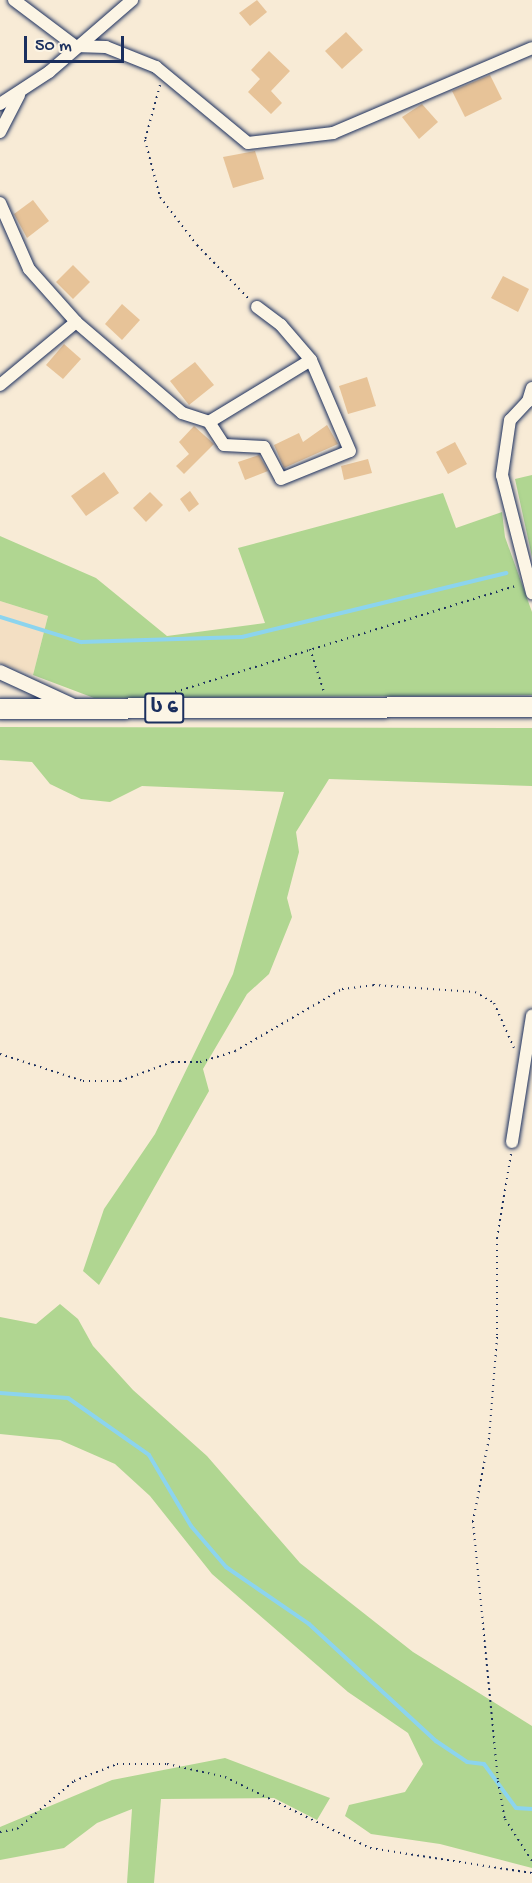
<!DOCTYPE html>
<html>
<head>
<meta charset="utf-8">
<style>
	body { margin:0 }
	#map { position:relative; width:532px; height:1883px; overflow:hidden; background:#f8ebd6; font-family:"Gochi Hand","Noto Sans Georgian",sans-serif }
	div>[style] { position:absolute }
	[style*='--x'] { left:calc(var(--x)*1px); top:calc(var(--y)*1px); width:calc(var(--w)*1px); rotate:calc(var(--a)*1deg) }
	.built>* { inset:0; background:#f3dfc3 }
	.green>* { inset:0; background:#b0d691 }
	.stream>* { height:4px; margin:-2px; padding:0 2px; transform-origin:2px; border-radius:2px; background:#8cd4ee }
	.building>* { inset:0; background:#e7c398 }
	.path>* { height:2px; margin-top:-1px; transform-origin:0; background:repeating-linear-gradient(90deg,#1b2f5e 0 1.5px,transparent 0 6px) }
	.roads { filter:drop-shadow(0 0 2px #1b2f5e) drop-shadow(0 0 2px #1b2f5e) }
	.minor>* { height:12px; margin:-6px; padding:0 6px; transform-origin:6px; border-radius:6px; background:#fcf5e5 }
	.tertiary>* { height:14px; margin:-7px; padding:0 7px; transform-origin:7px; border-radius:7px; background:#fcf5e5 }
	.trunk>* { height:20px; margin:-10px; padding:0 10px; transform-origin:10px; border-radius:10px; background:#fcf5e5 }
	span { translate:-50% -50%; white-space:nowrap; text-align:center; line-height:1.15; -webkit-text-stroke:4.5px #fcf5e5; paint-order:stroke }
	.shield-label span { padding:2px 4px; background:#fcf5e5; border:2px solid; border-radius:4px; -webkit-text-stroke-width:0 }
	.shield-label { font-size:20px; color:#1b2f5e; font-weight:700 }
	.scale { position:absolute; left:24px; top:36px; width:100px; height:27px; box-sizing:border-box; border:3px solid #1b2f5e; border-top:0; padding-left:8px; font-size:18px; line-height:21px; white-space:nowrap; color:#1b2f5e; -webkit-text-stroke:4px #fcf5e5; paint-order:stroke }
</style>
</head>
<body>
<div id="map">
	<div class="built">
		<div style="clip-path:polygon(0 601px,48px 616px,33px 675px,0 663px)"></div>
	</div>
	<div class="green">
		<div style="clip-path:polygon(532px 475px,532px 557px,515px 479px)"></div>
		<div style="clip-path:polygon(443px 493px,456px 528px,502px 512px,505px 537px,532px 612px,532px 695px,94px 698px,33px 675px,48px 616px,0 601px,0 536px,96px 578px,167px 636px,265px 623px,238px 548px)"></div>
		<div style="clip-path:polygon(0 727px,532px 728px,532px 786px,329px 779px,296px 832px,299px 852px,287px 898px,292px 917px,269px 974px,247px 994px,203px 1069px,209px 1091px,99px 1285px,83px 1271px,104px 1209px,155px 1134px,233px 974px,284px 792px,142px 786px,110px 802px,81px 799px,50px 784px,32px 762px,0 760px)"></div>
		<div style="clip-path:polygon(60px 1304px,78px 1319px,93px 1346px,133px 1390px,207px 1456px,300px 1563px,413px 1652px,532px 1726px,532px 1868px,440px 1844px,371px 1834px,345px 1816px,349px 1805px,405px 1792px,423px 1764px,408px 1733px,348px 1692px,212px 1574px,150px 1496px,115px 1464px,60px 1440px,0 1434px,0 1317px,36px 1324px)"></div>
		<div style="clip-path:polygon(225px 1758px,330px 1798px,317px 1820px,274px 1798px,161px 1799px,154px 1883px,127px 1883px,132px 1809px,97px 1823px,64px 1848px,0 1860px,0 1827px,112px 1780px)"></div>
	</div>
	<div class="stream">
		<div style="--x:0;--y:617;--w:85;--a:17.2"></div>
		<div style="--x:81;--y:642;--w:161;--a:-1.8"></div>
		<div style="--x:242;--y:637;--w:272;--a:-13.6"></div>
		<div style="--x:0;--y:1393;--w:68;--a:4.2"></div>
		<div style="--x:68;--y:1398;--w:99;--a:35.1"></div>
		<div style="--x:149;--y:1455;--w:82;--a:59.4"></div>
		<div style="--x:191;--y:1526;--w:54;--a:49.5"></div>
		<div style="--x:226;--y:1567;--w:101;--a:34.5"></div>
		<div style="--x:309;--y:1624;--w:173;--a:42.7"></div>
		<div style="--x:436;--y:1741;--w:37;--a:34"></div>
		<div style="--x:467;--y:1762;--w:17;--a:7"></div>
		<div style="--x:484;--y:1764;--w:54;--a:54"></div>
		<div style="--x:516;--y:1808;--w:16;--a:4"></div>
	</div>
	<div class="building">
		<div style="clip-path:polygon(257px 0,267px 12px,250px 26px,239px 13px)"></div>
		<div style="clip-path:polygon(346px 32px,363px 50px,342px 69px,325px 51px)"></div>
		<div style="clip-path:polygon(269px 51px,290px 71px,271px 91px,282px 103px,271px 114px,248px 92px,260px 79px,251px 70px)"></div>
		<div style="clip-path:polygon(490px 75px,502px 99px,465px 117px,452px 91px)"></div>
		<div style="clip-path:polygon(422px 104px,438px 122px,419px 139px,402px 117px)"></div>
		<div style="clip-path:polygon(255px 151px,264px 179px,233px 188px,223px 157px)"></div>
		<div style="clip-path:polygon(33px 200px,49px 221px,27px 238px,14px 214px)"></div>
		<div style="clip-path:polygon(73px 265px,90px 282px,73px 299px,56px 282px)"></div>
		<div style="clip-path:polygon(503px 276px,529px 289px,518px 312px,491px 298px)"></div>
		<div style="clip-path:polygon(122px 304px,140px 320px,122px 340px,105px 324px)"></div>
		<div style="clip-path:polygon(64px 344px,81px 359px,63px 379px,46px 365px)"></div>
		<div style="clip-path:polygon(195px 362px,214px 385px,189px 405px,170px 381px)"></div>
		<div style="clip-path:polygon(367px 377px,376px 406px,348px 414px,339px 386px)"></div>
		<div style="clip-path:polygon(327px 425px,338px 444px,284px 468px,274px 445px,299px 433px,303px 442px)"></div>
		<div style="clip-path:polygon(194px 426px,214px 444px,184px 474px,176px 466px,189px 454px,179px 442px)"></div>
		<div style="clip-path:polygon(455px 442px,467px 464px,448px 474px,436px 452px)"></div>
		<div style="clip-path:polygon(259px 455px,268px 471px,245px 480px,238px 462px)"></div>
		<div style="clip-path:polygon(368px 459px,372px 473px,344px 480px,341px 466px)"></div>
		<div style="clip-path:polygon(104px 472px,119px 493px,86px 516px,71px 496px)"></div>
		<div style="clip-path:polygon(190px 491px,199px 504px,189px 512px,180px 499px)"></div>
		<div style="clip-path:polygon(150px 492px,163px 505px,146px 522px,133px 508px)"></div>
	</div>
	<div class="path">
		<div style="--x:160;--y:85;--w:57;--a:105.3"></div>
		<div style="--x:145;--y:140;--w:59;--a:75.3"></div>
		<div style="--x:160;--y:197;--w:61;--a:52.4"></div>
		<div style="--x:197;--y:245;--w:75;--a:46.1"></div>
		<div style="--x:310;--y:649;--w:45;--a:72"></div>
		<div style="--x:175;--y:692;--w:359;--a:-17.3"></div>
		<div style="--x:0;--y:1054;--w:87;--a:18"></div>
		<div style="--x:83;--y:1081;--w:37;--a:0"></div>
		<div style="--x:120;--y:1081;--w:55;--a:-20.1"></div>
		<div style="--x:172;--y:1062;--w:28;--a:0"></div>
		<div style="--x:200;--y:1062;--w:37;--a:-17"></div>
		<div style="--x:235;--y:1051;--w:124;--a:-30.1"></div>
		<div style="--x:342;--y:989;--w:31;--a:-7"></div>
		<div style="--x:373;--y:985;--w:102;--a:3.9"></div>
		<div style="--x:475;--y:992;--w:22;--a:30"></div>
		<div style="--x:494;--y:1003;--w:49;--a:66"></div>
		<div style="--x:511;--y:1154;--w:85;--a:99.5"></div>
		<div style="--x:497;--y:1238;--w:99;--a:90"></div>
		<div style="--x:497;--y:1337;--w:101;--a:94.5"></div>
		<div style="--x:489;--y:1438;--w:85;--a:100.9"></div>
		<div style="--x:473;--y:1521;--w:261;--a:84.5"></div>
		<div style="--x:498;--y:1781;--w:39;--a:80"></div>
		<div style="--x:505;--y:1819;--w:50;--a:57.3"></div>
		<div style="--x:0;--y:1832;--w:17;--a:-10"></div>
		<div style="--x:17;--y:1829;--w:75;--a:-40.1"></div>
		<div style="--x:74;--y:1781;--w:46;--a:-21.6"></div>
		<div style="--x:117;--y:1764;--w:50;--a:0"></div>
		<div style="--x:167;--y:1764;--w:59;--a:12.6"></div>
		<div style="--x:225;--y:1777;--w:161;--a:26.1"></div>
		<div style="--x:370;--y:1848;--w:164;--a:8.8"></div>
	</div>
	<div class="roads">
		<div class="minor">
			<div style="--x:14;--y:0;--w:76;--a:37"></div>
			<div style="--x:75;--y:46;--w:31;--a:2"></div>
			<div style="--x:106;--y:47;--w:54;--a:21.8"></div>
			<div style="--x:156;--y:67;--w:119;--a:39.6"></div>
			<div style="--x:248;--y:143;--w:86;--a:-6.7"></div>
			<div style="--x:333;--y:133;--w:216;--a:-23.1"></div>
			<div style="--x:0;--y:104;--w:59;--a:-33.1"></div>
			<div style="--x:49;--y:72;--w:110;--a:-40.9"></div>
			<div style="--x:0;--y:132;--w:42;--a:-62.8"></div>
			<div style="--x:0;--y:203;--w:72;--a:66.3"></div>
			<div style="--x:29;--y:269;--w:71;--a:48.4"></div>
			<div style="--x:76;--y:322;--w:140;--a:40.6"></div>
			<div style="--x:182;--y:413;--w:28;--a:18"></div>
			<div style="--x:209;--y:422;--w:27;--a:57"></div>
			<div style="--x:224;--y:445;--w:40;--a:2.9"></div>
			<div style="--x:264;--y:447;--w:36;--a:62"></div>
			<div style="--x:281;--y:479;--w:74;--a:-22.1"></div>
			<div style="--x:350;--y:451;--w:99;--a:-113.2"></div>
			<div style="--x:311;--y:360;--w:46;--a:-130.6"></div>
			<div style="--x:281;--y:325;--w:30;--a:-143"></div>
			<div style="--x:0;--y:385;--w:99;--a:-39.7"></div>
			<div style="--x:532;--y:388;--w:14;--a:107"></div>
			<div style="--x:528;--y:401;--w:26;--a:133"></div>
			<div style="--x:510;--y:420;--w:56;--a:98.3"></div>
			<div style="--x:502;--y:475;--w:122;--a:75.7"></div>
			<div style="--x:209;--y:422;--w:119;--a:-31.3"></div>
			<div style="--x:512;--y:1142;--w:128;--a:-81"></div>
		</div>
		<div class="tertiary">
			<div style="--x:0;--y:672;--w:81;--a:24.7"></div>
		</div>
		<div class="trunk">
			<div style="--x:0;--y:709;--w:532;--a:-0.22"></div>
		</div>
	</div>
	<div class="shield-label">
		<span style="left:164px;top:708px">ს 6</span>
	</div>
	<div class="scale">50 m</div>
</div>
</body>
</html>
